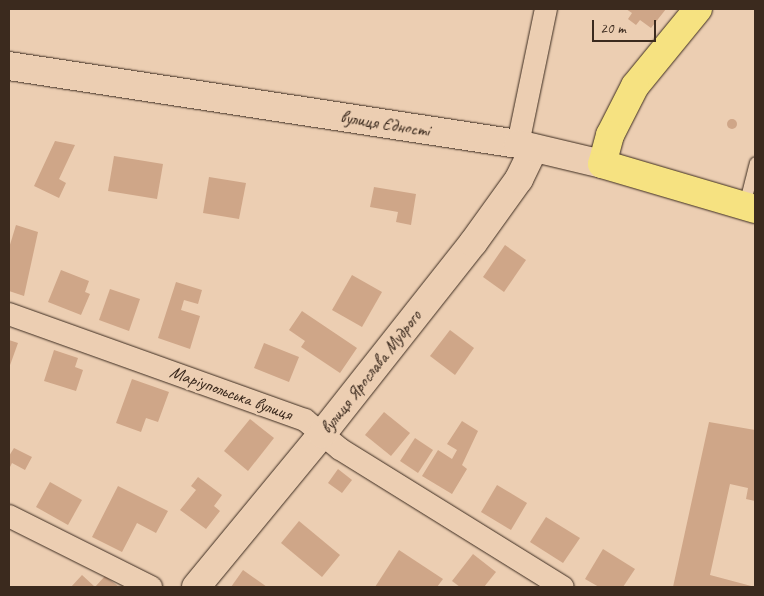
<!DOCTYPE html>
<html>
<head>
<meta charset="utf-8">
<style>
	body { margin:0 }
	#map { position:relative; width:764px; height:596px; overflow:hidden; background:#ecceb2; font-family:Caveat,sans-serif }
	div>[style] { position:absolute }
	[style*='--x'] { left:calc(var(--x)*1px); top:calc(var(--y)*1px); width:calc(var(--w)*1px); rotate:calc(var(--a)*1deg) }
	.building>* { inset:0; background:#cfa688 }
	.round { border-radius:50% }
	.roads { filter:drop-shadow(0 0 1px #3b2a1e) drop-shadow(0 0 1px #3b2a1e) }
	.service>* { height:11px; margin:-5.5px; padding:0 5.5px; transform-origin:5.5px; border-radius:5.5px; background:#ecceb2 }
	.minor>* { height:22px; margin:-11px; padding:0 11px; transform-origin:11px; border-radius:11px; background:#ecceb2 }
	.tertiary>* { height:28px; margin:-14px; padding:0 14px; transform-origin:14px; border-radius:14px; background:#ecceb2 }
	.secondary>* { height:28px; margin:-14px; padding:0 14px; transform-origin:14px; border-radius:14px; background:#ecceb2 }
	.primary>* { height:28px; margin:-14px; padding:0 14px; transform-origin:14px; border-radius:14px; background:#f6e281 }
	span { translate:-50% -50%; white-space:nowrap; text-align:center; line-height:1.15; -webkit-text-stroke:5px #ecceb2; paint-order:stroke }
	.street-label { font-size:18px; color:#3b2a1e }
	.frame { position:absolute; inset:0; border:10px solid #3b2a1e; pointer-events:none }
	.scale { position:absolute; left:592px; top:20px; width:64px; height:22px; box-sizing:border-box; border:2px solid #3b2a1e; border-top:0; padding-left:6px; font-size:15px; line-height:18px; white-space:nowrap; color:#3b2a1e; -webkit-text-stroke:4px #ecceb2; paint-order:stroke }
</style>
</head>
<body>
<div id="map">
	<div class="building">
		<div style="clip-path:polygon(626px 9px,666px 9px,651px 28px,640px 20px,636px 25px,628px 19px,632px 13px)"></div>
		<div class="round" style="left:727px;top:119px;width:10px;height:10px"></div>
		<div style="clip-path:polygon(55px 141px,75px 145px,59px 179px,66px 183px,59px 198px,34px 186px)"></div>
		<div style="clip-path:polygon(114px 156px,163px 164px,157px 199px,108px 191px)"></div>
		<div style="clip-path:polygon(209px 177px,246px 183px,239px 219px,203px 213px)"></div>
		<div style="clip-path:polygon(374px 187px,416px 194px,411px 225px,396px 222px,398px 212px,370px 207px)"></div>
		<div style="clip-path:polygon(16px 225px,38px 232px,24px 296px,9px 291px,9px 248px)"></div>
		<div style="clip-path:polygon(505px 245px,526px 260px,504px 292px,483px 277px)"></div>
		<div style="clip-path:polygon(61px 270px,89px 281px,85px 292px,90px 294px,81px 315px,48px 302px)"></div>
		<div style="clip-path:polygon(352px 275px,382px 292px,362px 327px,332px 310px)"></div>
		<div style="clip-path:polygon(176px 282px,202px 290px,198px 304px,184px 300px,181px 310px,200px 316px,190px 349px,158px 338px)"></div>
		<div style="clip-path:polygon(110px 289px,140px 299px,129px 331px,99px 320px)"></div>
		<div style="clip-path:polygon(302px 311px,357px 348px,340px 373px,301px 347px,305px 341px,289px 330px)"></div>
		<div style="clip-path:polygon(450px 330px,474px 348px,455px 375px,430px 356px)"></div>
		<div style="clip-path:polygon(9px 340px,18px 343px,9px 368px)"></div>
		<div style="clip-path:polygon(264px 343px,299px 357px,289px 382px,254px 368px)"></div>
		<div style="clip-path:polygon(54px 350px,78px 358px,75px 367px,83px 370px,76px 391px,44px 381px)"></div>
		<div style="clip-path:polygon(132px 379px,169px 392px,158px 422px,146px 418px,141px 432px,116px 423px)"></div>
		<div style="clip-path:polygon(384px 412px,410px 433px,391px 456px,365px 435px)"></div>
		<div style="clip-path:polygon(250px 419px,274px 438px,248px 471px,224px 451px)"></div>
		<div style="clip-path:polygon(462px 421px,478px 431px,462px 465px,467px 469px,452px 494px,422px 476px,438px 450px,452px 459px,457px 450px,447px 444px)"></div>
		<div style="clip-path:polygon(709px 422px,755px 430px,755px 501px,746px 499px,748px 488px,730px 484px,710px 575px,755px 587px,673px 587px)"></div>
		<div style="clip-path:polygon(415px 438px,433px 450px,418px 473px,400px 461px)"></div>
		<div style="clip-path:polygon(14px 448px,32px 457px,25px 470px,12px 463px,9px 469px,9px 456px)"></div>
		<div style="clip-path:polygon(338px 469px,352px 480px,342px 493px,328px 483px)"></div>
		<div style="clip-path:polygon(198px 477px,222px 495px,214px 506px,220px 511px,206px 529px,180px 510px,196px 490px,191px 486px)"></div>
		<div style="clip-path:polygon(50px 482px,82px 500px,68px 525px,36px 507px)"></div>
		<div style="clip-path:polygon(497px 485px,527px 503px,511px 530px,481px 512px)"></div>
		<div style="clip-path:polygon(118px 486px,168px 511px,156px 533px,137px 523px,122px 552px,92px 537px)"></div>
		<div style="clip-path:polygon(546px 517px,580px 538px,563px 563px,530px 542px)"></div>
		<div style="clip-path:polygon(299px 521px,340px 555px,322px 577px,281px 543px)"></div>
		<div style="clip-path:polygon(603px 549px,635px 569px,623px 587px,599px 587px,585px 579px)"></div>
		<div style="clip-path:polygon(399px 550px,443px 579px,437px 587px,375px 587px)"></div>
		<div style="clip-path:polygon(473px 554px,496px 572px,484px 587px,460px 587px,452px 581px)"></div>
		<div style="clip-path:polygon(243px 570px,267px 587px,231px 587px)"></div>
		<div style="clip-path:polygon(82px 575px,95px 587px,105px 576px,119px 587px,71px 587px)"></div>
	</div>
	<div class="roads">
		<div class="service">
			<div style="--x:744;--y:205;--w:44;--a:-75.7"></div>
		</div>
		<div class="minor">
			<div style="--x:518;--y:144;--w:138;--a:-78.3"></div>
			<div style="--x:9;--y:314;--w:314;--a:19.7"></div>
			<div style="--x:305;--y:420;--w:45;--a:39.6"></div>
			<div style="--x:340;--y:449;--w:262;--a:31.8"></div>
			<div style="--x:9;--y:516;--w:159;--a:26.6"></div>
		</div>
		<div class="tertiary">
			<div style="--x:196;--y:587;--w:198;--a:-50.5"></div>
			<div style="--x:322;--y:434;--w:243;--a:-51.7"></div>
			<div style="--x:473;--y:243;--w:79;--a:-54.3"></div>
			<div style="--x:519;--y:179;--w:34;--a:-64"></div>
		</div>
		<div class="secondary">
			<div style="--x:9;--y:66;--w:515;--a:8.71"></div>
			<div style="--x:518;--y:144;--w:86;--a:13.4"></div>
		</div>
		<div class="primary">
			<div style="--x:698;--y:9;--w:99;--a:129.3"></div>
			<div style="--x:635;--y:86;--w:55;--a:117"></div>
			<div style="--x:610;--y:135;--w:30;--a:105"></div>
			<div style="--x:602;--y:164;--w:159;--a:16.4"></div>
		</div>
	</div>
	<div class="street-label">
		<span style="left:385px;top:124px;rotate:9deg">вулиця Єдності</span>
		<span style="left:371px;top:372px;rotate:-52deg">вулиця Ярослава Мудрого</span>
		<span style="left:231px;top:393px;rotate:20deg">Маріупольська вулиця</span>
	</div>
	<div class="frame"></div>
	<div class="scale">20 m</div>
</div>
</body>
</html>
